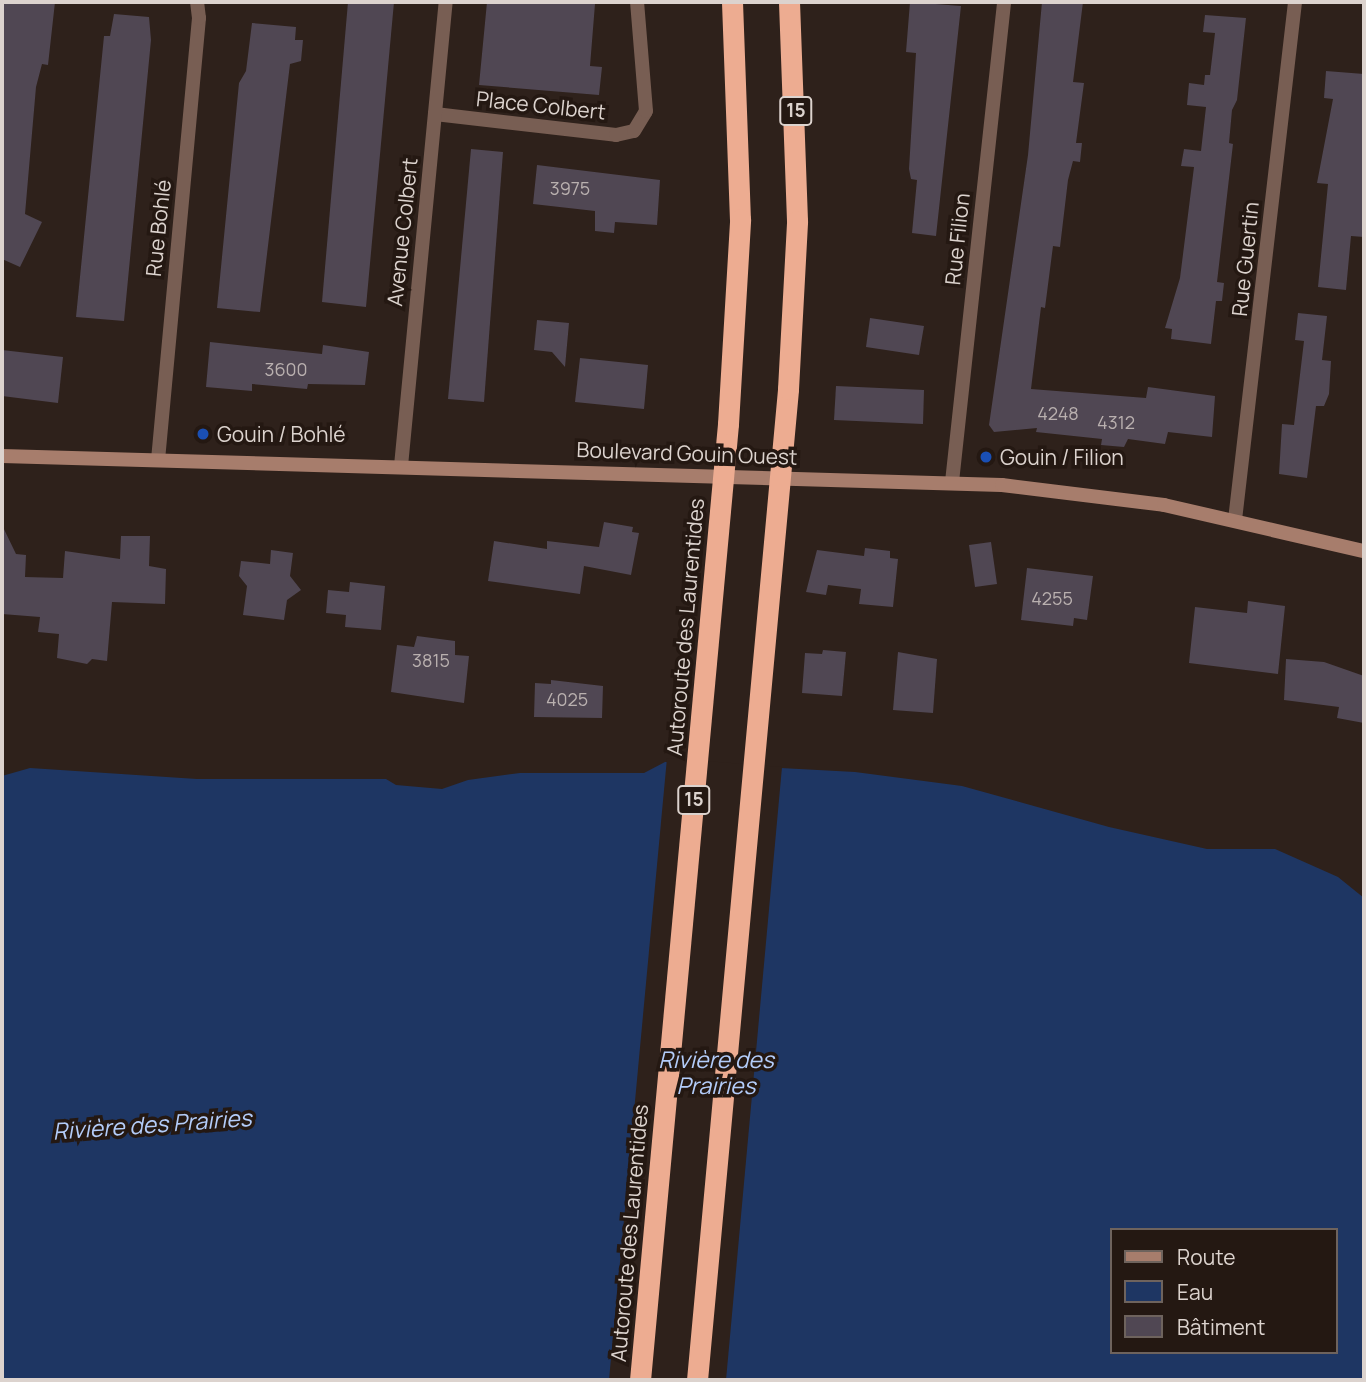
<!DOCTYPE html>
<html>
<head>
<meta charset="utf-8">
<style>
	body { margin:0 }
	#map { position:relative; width:1366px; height:1382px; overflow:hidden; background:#2e211b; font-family:Manrope,sans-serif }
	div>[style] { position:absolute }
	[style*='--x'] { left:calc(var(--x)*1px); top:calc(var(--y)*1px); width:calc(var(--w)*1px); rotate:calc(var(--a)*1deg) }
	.water>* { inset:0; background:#1e3663 }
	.pier>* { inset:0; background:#2e211b }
	.building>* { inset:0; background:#504753 }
	.street>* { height:14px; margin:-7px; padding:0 7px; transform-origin:7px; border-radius:7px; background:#785e53 }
	.secondary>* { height:14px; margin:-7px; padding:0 7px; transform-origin:7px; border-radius:7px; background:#a77d6c }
	.highway>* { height:21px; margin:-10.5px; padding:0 10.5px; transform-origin:10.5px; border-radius:10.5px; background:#edac91 }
	.highway-bridge>* { height:21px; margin:-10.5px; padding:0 10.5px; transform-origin:10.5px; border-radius:10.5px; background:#edac91 }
	.dots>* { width:19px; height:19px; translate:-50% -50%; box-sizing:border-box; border:4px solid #241812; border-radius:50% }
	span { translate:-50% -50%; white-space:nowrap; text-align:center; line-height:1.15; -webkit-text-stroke:7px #241812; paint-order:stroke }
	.number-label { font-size:18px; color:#b9b0af }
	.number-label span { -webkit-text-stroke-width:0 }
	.shield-label span { padding:2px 5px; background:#241812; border:2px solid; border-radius:5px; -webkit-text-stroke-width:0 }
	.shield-label { font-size:19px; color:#dcd3ce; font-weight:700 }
	.street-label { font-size:21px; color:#dcd3ce }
	.poi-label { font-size:21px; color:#dcd3ce }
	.left { translate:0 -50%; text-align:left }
	.water-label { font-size:23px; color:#b3ccf9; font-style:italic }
	.frame { position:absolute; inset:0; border:4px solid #dcd3ce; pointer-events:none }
	.legend { position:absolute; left:1110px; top:1228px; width:228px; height:126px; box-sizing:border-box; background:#241812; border:2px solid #6e635d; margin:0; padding:9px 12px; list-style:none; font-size:21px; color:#dcd3ce }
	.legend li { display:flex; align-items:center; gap:14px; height:35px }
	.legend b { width:35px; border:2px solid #6e635d }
</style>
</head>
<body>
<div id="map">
	<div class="water">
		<div style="clip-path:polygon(evenodd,665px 762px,855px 772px,962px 786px,1109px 827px,1207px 849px,1275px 849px,1338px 877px,1364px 898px,1364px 1380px,2px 1380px,2px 776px,30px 768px,197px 779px,386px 779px,396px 785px,442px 789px,468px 780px,520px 773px,644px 773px,665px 762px,1112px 1230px,1336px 1230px,1336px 1352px,1112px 1352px,1112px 1230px)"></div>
	</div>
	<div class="pier">
		<div style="clip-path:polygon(667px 758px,782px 767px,726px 1380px,609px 1380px)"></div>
	</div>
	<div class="building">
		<div style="clip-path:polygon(2px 2px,55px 2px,48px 65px,42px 64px,36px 87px,25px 214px,42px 222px,20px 267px,2px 259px)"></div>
		<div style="clip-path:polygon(348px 2px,394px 2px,366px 307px,322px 302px)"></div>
		<div style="clip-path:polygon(487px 2px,595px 4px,590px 66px,602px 67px,599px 95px,479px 85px)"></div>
		<div style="clip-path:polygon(910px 2px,961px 6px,936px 236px,912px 233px,917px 180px,911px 179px,909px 169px,916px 53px,906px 52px)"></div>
		<div style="clip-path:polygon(1042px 2px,1083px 2px,1073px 82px,1084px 83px,1076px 143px,1082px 143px,1080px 162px,1073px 161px,1068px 180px,1060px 247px,1053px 246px,1045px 308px,1041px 307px,1031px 389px,1146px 398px,1148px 387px,1215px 396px,1212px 437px,1168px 432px,1165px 444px,1128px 439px,1124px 447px,1101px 445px,1102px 439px,1036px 432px,1037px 428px,994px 432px,989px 425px,1028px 155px)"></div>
		<div style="clip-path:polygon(114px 14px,149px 17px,151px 40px,124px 321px,76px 317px,104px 36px,110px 36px)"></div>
		<div style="clip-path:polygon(1205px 15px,1246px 18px,1237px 100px,1232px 110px,1229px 143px,1233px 144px,1217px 282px,1224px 283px,1222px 301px,1216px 301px,1211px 344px,1171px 339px,1172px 329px,1165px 328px,1180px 278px,1194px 167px,1181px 166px,1184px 149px,1201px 151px,1206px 107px,1187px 105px,1189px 83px,1204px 85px,1205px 75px,1210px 75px,1215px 33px,1203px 32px)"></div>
		<div style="clip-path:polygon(252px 23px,296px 27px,295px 40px,303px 40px,301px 61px,290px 64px,260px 312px,217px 308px,239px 83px,246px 71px)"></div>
		<div style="clip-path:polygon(1326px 71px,1364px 74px,1364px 237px,1351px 236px,1346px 290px,1318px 287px,1328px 184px,1317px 183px,1333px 99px,1324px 98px)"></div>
		<div style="clip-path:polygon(471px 149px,503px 152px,484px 402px,448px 399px)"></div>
		<div style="clip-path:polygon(537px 165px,660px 180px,657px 225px,615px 222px,614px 233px,595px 231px,595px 211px,533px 204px)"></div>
		<div style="clip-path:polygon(1298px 313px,1327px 316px,1322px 360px,1331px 361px,1329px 394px,1324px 406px,1316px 406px,1307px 478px,1279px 474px,1282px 424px,1294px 425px,1304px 341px,1295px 340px)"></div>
		<div style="clip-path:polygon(870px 318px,924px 326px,919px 355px,866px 347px)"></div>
		<div style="clip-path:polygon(537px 320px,569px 323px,565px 367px,552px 352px,534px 350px)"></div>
		<div style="clip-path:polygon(210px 342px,322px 354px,323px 345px,369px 352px,365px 385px,308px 384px,307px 389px,252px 384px,252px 391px,206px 387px)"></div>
		<div style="clip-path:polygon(2px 350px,63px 357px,58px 403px,2px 396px)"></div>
		<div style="clip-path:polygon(580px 358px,648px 365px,644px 409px,575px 402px)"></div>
		<div style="clip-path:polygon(836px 386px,924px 390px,923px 424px,834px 420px)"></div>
		<div style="clip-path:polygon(604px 522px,633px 527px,632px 532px,639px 533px,631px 575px,584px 566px,580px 594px,488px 581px,494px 541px,547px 549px,547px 541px,599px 547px)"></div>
		<div style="clip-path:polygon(2px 525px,16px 554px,26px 555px,25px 577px,63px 578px,65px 551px,120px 559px,121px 536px,150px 536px,149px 566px,166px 569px,165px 604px,112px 602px,107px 661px,92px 659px,87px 664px,57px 658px,59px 634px,38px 632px,40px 617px,2px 614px)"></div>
		<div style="clip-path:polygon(991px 542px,997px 584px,975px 587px,969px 545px)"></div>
		<div style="clip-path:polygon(865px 548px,890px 551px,890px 558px,898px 559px,893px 607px,859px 604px,861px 589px,828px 585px,826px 595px,806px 592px,817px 550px,864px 556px)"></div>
		<div style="clip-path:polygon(271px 550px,293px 553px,290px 576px,301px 590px,287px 600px,284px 620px,243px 615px,247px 586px,239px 576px,241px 561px,270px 564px)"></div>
		<div style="clip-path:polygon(1027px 568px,1093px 576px,1087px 620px,1074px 618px,1073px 626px,1021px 620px)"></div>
		<div style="clip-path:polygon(350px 582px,385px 586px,381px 630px,345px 627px,346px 615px,326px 613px,328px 590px,349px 592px)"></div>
		<div style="clip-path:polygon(1248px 601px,1285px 606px,1278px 674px,1189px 663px,1195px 607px,1247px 613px)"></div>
		<div style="clip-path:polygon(417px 636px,455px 641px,455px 655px,469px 656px,464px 703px,391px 692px,397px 645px,414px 647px)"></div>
		<div style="clip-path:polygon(823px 650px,846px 652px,842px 696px,802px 693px,805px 653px,822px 654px)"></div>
		<div style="clip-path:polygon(898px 652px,937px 659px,933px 713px,893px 710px)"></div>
		<div style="clip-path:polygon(1286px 659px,1324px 662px,1364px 676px,1364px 723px,1337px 718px,1339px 707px,1284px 700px)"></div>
		<div style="clip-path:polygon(551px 680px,603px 686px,602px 718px,534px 717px,535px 683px,551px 684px)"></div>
	</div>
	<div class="street">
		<div style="--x:435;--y:114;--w:182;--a:6.6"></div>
		<div style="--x:616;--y:135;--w:18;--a:-13"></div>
		<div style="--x:634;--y:131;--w:23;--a:-59"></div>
		<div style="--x:646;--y:111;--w:109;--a:-94.7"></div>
		<div style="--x:158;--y:460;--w:444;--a:-84.7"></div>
		<div style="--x:199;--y:18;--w:16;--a:-97"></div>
		<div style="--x:401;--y:466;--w:466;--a:-84.5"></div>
		<div style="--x:952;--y:482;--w:483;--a:-83.8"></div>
		<div style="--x:1235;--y:520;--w:521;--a:-83.39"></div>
	</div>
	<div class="secondary">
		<div style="--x:2;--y:456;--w:1000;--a:1.66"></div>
		<div style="--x:1002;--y:485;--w:163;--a:7"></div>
		<div style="--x:1164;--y:505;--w:205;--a:13"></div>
	</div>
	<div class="highway">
		<div style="--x:732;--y:2;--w:217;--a:87.9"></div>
		<div style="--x:789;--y:2;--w:219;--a:87.9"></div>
	</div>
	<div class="highway-bridge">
		<div style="--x:640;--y:1380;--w:960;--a:-84.74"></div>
		<div style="--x:728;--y:424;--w:205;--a:-86.6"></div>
		<div style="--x:697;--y:1380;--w:995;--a:-84.75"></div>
		<div style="--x:788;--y:389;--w:168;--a:-86.9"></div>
	</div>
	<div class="dots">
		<div style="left:203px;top:434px;background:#1a4fb4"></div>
		<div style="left:986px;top:457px;background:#1a4fb4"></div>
	</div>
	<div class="number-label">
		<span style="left:570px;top:188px">3975</span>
		<span style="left:286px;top:369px">3600</span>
		<span style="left:1058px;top:413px">4248</span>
		<span style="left:1116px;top:422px">4312</span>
		<span style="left:1052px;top:598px">4255</span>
		<span style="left:431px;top:660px">3815</span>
		<span style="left:567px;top:699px">4025</span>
	</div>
	<div class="shield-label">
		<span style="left:796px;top:111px">15</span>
		<span style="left:694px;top:800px">15</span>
	</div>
	<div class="street-label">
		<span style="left:541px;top:105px;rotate:6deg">Place Colbert</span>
		<span style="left:158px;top:228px;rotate:-84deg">Rue Bohlé</span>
		<span style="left:402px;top:232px;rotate:-84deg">Avenue Colbert</span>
		<span style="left:957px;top:239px;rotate:-84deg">Rue Filion</span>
		<span style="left:1245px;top:259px;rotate:-84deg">Rue Guertin</span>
		<span style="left:687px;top:453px;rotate:2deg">Boulevard Gouin Ouest</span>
		<span style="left:685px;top:627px;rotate:-85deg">Autoroute des Laurentides</span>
		<span style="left:629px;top:1233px;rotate:-85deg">Autoroute des Laurentides</span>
	</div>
	<div class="poi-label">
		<span class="left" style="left:217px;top:434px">Gouin / Bohlé</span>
		<span class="left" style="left:1000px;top:457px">Gouin / Filion</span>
	</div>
	<div class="water-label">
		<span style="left:716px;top:1072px">Rivière des<br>Prairies</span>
		<span style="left:152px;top:1124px;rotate:-4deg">Rivière des Prairies</span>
	</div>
	<div class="frame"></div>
	<ul class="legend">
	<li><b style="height:9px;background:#a77d6c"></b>Route</li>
	<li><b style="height:19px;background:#1e3663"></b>Eau</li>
	<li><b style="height:19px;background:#504753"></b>Bâtiment</li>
	</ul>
</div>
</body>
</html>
